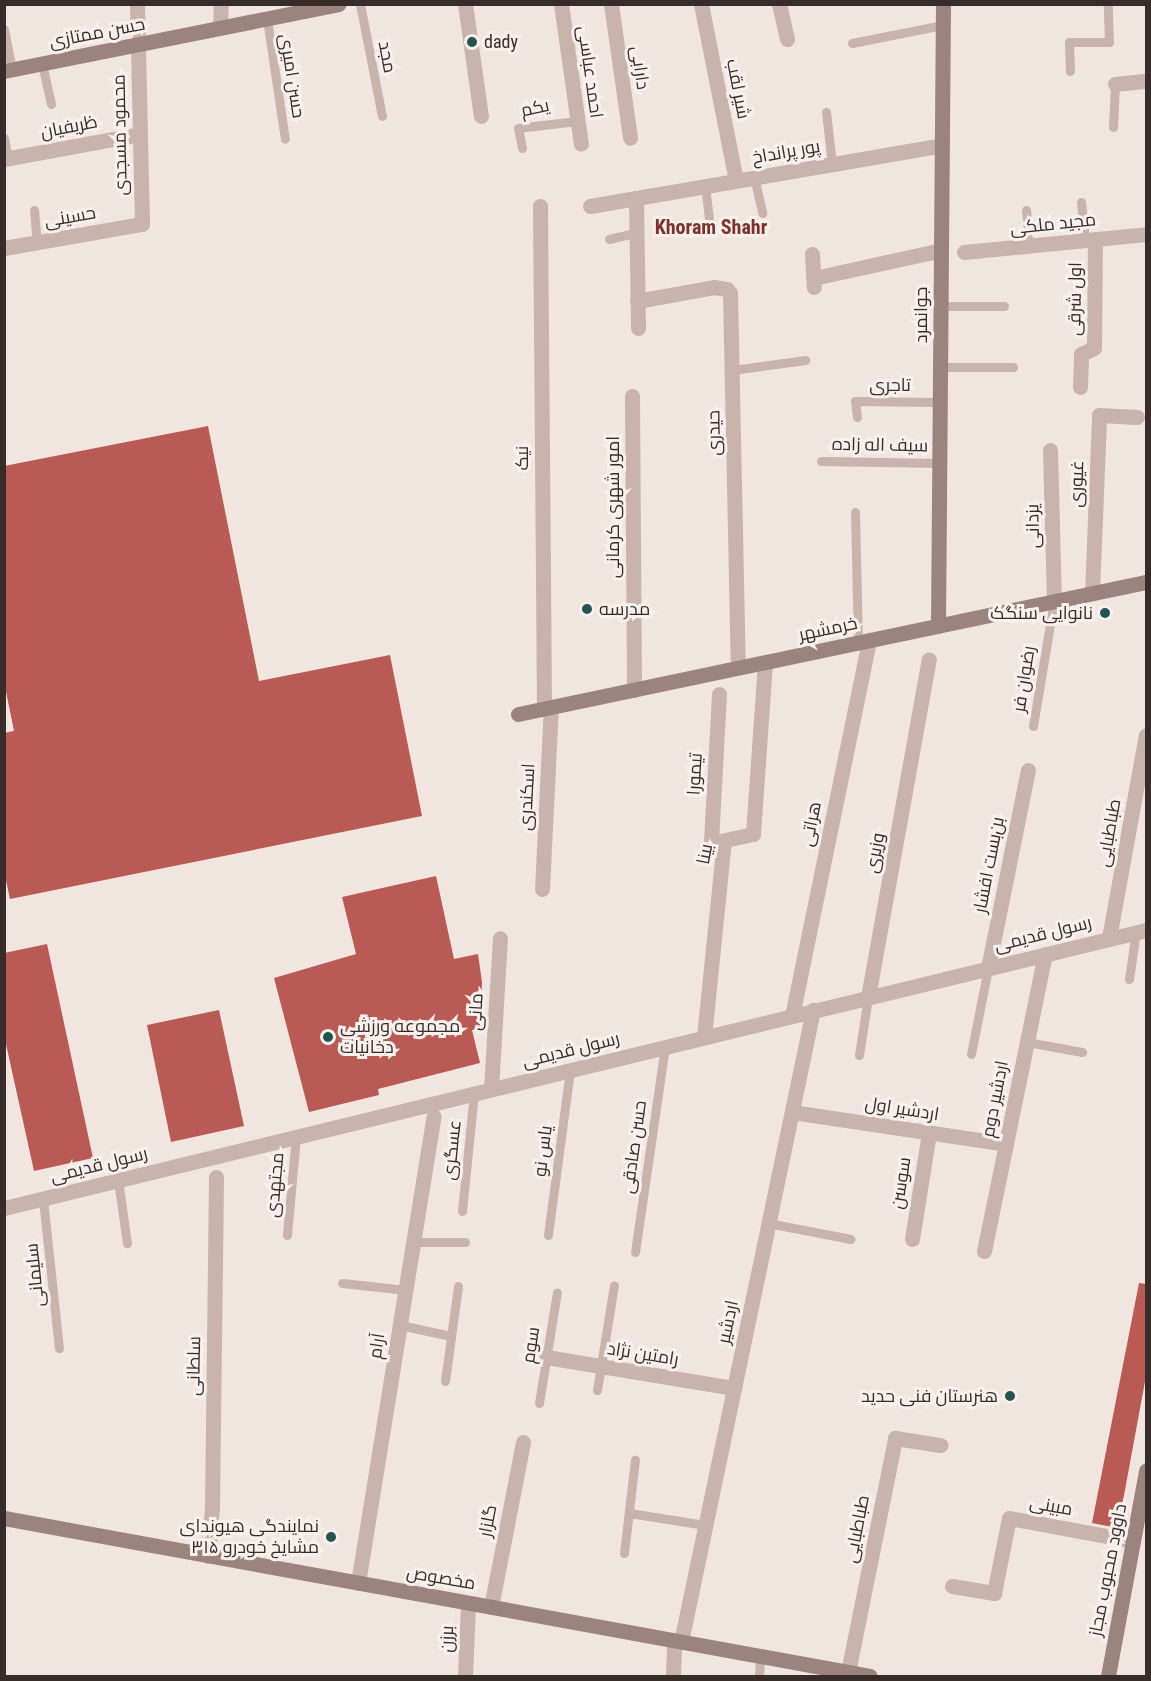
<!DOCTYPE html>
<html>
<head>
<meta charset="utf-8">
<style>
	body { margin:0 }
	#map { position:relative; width:1151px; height:1681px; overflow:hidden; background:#f1e5e0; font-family:"Roboto Condensed",Cairo,sans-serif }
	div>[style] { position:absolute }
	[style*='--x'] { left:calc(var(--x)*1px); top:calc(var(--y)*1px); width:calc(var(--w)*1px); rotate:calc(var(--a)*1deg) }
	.building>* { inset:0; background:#ba5a54 }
	.lane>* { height:9px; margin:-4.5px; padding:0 4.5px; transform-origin:4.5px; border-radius:4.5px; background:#c8b4ac }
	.street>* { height:15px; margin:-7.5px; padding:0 7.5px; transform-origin:7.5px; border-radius:7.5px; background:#c8b4ac }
	.secondary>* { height:15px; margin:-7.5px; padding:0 7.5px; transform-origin:7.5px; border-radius:7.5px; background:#9b837e }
	.dots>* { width:16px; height:16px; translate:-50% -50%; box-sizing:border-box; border:3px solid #f8f0ec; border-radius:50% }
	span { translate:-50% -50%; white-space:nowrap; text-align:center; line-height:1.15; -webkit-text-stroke:6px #f8f0ec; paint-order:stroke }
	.street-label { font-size:18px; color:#372c2a }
	.poi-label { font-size:18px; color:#372c2a }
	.left { translate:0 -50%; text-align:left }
	.right { translate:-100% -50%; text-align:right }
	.neighbourhood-label { font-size:20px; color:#7e302b; font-weight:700 }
	.frame { position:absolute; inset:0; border:6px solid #372c2a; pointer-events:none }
</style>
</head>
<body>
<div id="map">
	<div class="building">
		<div style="clip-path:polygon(208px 426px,259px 681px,390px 655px,422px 816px,10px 899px,4px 871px,4px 733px,14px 731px,4px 682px,4px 466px)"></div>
		<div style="clip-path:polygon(436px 876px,454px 959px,478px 954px,482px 982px,480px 1028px,472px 1030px,480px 1063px,378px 1089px,379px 1095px,309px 1112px,274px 978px,356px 954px,342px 897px)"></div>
		<div style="clip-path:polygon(47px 944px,93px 1158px,34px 1171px,4px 1035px,4px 953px)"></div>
		<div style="clip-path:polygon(219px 1010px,244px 1126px,171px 1142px,147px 1025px)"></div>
		<div style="clip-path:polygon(1139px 1283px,1146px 1284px,1146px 1376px,1118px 1528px,1092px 1523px)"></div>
	</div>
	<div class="lane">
		<div style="--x:360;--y:4;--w:114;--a:78.9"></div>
		<div style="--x:267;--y:19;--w:121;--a:81.5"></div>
		<div style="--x:4;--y:29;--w:42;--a:79"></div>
		<div style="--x:852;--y:43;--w:93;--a:-11.2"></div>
		<div style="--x:42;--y:64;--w:41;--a:77.3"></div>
		<div style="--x:1070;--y:71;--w:29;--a:-92"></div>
		<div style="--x:1069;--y:42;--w:40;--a:0"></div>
		<div style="--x:1109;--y:42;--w:38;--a:-92"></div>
		<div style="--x:826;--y:112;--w:52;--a:83.4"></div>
		<div style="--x:1113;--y:127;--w:43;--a:-87.3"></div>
		<div style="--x:4;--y:138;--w:20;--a:79"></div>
		<div style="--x:522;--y:148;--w:20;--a:-101"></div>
		<div style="--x:518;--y:128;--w:59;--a:-6.8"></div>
		<div style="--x:754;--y:177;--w:37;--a:77"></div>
		<div style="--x:705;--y:186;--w:34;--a:83"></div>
		<div style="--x:1081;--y:202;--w:38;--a:84"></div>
		<div style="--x:34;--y:210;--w:33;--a:85"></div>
		<div style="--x:1026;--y:210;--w:36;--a:84"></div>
		<div style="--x:609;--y:239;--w:28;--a:-13"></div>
		<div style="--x:941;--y:306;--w:63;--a:0"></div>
		<div style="--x:940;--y:367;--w:73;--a:0"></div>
		<div style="--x:732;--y:370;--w:74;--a:-7.8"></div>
		<div style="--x:857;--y:417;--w:16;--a:-97"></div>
		<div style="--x:855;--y:401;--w:84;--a:0.7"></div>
		<div style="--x:821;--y:461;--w:118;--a:1"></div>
		<div style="--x:855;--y:512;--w:131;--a:88.7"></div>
		<div style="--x:1033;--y:726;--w:127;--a:-80.5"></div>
		<div style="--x:1129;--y:979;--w:49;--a:-81.7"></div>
		<div style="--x:1027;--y:1042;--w:56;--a:10.3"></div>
		<div style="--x:971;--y:1054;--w:88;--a:-78.8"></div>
		<div style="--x:859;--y:1055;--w:59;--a:-81.2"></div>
		<div style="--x:118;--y:1180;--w:64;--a:81.9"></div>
		<div style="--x:43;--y:1199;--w:150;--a:83.9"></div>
		<div style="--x:462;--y:1211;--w:119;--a:-84.2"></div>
		<div style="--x:768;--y:1223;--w:84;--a:11"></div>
		<div style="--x:287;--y:1235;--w:98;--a:-84.8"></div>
		<div style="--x:548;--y:1235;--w:166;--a:-82.4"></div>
		<div style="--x:413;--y:1242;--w:52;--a:0"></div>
		<div style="--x:635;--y:1252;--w:207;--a:-81.7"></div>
		<div style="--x:342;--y:1283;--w:64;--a:6.2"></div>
		<div style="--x:400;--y:1325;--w:52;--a:12.2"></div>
		<div style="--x:445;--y:1381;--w:96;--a:-82.2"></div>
		<div style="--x:597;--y:1390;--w:106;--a:-80.8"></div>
		<div style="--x:539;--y:1403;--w:112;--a:-80.8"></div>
		<div style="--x:629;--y:1513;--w:77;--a:9"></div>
		<div style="--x:624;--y:1553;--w:94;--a:-83.3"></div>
		<div style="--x:759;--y:1676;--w:20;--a:-87"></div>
	</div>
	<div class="street">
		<div style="--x:465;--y:4;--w:113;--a:81.9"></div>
		<div style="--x:561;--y:4;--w:141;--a:81.9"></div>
		<div style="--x:611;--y:4;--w:135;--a:81.9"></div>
		<div style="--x:701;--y:4;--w:180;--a:78.8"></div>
		<div style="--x:779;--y:4;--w:36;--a:77"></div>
		<div style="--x:220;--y:28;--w:24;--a:-88"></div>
		<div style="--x:1115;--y:84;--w:31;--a:-6"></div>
		<div style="--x:4;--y:159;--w:138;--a:-10.4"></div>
		<div style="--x:636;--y:198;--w:130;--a:89.1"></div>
		<div style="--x:540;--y:206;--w:503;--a:89.54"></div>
		<div style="--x:590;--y:206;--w:357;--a:-9.8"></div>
		<div style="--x:4;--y:248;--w:140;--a:-9.9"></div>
		<div style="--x:142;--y:224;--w:220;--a:-91.3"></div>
		<div style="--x:964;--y:252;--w:183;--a:-5.6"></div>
		<div style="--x:812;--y:254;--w:33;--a:87"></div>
		<div style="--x:814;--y:278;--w:130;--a:-12.4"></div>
		<div style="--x:637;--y:301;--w:78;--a:-10.3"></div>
		<div style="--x:714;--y:287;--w:13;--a:9"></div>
		<div style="--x:727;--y:289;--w:5;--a:53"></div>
		<div style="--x:730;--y:293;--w:375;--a:88.8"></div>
		<div style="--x:1080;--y:387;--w:33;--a:-88"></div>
		<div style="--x:1081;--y:354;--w:14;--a:-25"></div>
		<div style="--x:1094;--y:348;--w:109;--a:-89.5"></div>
		<div style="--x:632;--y:396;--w:294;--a:89.6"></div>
		<div style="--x:1050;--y:450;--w:151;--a:88.5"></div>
		<div style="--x:1092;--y:593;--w:178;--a:-87.7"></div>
		<div style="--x:1099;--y:415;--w:38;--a:3"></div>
		<div style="--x:719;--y:694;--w:149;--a:93.1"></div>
		<div style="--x:711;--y:843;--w:43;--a:-12.1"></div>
		<div style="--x:753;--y:834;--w:172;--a:-86"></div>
		<div style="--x:542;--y:889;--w:182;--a:-87.2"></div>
		<div style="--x:1109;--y:938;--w:206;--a:-79.7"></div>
		<div style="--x:988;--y:968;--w:202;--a:-78.6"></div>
		<div style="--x:868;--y:997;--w:343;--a:-79.8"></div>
		<div style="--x:792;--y:1016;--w:384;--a:-78.4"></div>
		<div style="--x:704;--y:1037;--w:197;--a:-84.2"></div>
		<div style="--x:491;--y:1089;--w:151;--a:-86.6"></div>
		<div style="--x:792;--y:1112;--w:216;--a:8.5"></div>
		<div style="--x:4;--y:1208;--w:1175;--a:-13.68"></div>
		<div style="--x:912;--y:1239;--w:107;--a:-80.9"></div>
		<div style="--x:984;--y:1251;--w:303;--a:-78.4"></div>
		<div style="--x:546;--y:1357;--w:191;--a:9.4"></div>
		<div style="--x:208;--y:1556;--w:49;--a:-85.3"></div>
		<div style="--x:212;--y:1507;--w:330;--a:-89.3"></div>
		<div style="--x:358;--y:1583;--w:473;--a:-80.8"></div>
		<div style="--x:952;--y:1586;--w:43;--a:9.5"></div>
		<div style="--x:994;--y:1593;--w:76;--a:-78.7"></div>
		<div style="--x:1009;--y:1518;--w:126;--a:10.5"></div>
		<div style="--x:491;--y:1607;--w:168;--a:-79"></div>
		<div style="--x:681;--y:1642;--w:646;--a:-78.2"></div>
		<div style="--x:848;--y:1672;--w:239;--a:-78.6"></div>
		<div style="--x:895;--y:1438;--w:46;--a:8.8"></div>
		<div style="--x:465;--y:1676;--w:73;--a:-87.6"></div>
		<div style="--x:673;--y:1676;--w:35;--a:-88"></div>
	</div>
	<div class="secondary">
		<div style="--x:4;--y:71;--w:341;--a:-11.3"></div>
		<div style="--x:938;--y:626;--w:622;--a:-89.54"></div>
		<div style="--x:518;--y:714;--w:642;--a:-11.87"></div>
		<div style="--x:4;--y:1518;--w:880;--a:10.34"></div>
		<div style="--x:1108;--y:1676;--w:209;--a:-79.5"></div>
	</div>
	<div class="dots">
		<div style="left:472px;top:42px;background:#24544f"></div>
		<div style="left:587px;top:609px;background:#24544f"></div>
		<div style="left:1105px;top:613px;background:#24544f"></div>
		<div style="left:328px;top:1037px;background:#24544f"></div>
		<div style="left:1010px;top:1396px;background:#24544f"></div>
		<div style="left:331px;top:1537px;background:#24544f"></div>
	</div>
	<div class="street-label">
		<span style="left:97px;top:33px;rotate:-11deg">حسن ممتازی</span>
		<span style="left:387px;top:57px;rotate:79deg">مجد</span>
		<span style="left:640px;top:68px;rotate:82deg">دارابی</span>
		<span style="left:590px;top:72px;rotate:82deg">احمد عباسی</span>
		<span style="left:292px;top:76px;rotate:81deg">حسن امیری</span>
		<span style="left:738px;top:89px;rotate:79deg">شیر لقب</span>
		<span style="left:535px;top:108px;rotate:-12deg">یکم</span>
		<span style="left:69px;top:127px;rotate:-11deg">ظریفیان</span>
		<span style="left:120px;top:135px;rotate:-91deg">محمود مسجدی</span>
		<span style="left:786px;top:152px;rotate:-10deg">پور پرانداخ</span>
		<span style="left:70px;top:217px;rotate:-10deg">حسینی</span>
		<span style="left:1053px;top:224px;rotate:-6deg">مجید ملکی</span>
		<span style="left:1075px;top:299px;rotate:-89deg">اول شرقی</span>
		<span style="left:921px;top:315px;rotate:-90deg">جوانمرد</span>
		<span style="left:890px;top:385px">تاجری</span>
		<span style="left:714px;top:433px;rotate:-91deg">حیدری</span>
		<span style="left:880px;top:445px;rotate:1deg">سیف اله زاده</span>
		<span style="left:522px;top:458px;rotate:-90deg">نیک</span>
		<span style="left:1077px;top:484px;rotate:-88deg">غیوری</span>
		<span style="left:613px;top:507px;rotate:-90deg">امور شهری کرمانی</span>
		<span style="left:1033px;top:526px;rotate:-91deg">یزدانی</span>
		<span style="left:828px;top:629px;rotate:-12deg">خرمشهر</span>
		<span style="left:1024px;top:679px;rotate:-81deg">رضوان فر</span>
		<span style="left:695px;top:774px;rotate:-87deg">تیمورا</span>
		<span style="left:527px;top:797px;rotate:-87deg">اسکندری</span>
		<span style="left:811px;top:824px;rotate:-79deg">هراتی</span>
		<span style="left:1109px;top:833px;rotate:-80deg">طباطبایی</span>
		<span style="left:875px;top:853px;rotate:-80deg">وزیری</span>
		<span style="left:705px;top:854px;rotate:-79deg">بینا</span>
		<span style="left:989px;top:865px;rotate:-79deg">بن‌بست افشار</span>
		<span style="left:1043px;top:934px;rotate:-14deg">رسول قدیمی</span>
		<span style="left:476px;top:1012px;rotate:-87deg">مانی</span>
		<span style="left:571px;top:1050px;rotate:-14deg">رسول قدیمی</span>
		<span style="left:995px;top:1099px;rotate:-79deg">اردشیر دوم</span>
		<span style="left:902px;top:1109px;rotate:9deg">اردشیر اول</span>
		<span style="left:634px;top:1147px;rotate:-82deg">حسن صادقی</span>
		<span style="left:452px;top:1150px;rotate:-84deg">عسگری</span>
		<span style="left:543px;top:1151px;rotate:-83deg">یاس نو</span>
		<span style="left:99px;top:1165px;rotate:-14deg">رسول قدیمی</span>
		<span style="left:901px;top:1183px;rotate:-81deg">سوسن</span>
		<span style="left:275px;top:1185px;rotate:-85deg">مجتهدی</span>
		<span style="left:35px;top:1275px;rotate:-96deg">سلیمانی</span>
		<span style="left:728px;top:1322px;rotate:-78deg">اردشیر</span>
		<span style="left:531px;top:1345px;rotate:-81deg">سوم</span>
		<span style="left:377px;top:1346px;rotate:-81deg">آرام</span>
		<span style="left:643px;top:1354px;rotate:9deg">رامتین نژاد</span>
		<span style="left:194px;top:1366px;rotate:-89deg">سلطانی</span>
		<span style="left:1051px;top:1506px;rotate:10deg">مبینی</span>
		<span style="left:488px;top:1521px;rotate:-79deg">گلزار</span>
		<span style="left:857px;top:1529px;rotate:-79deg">طباطبایی</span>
		<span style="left:1108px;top:1570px;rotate:-79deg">داوود محبوب مجاز</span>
		<span style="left:441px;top:1578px;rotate:10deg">مخصوص</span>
		<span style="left:447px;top:1639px;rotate:-88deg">برزن</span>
	</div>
	<div class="poi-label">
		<span class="left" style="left:484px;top:42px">dady</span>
		<span class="left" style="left:599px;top:609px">مدرسه</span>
		<span class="right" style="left:1093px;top:613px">نانوایی سنگک</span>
		<span class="left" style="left:340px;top:1037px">مجموعه ورزشی<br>دخانیات</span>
		<span class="right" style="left:998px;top:1396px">هنرستان فنی حدید</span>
		<span class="right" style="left:319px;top:1537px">نمایندگی هیوندای<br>۳۱۵ مشایخ خودرو</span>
	</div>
	<div class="neighbourhood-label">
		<span style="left:711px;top:227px">Khoram Shahr</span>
	</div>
	<div class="frame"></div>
</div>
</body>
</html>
